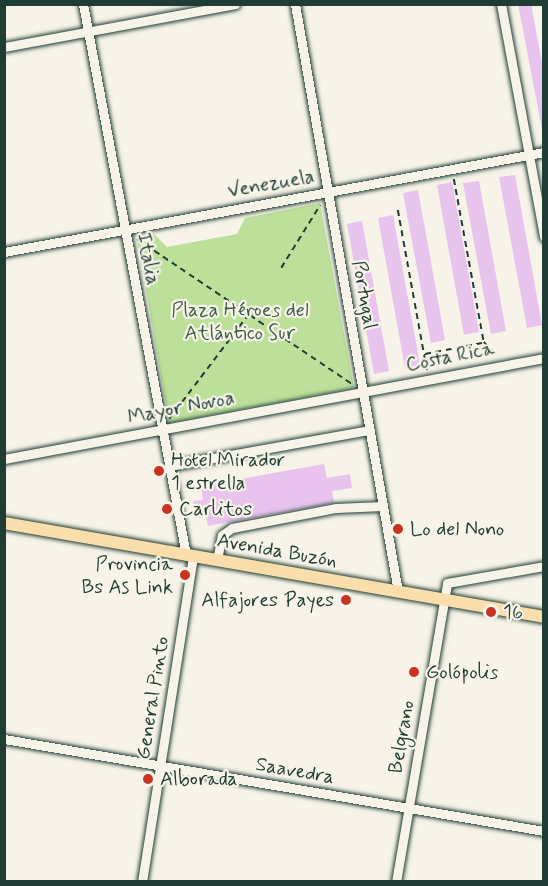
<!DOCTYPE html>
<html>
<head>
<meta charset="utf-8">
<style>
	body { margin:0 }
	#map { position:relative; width:548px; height:886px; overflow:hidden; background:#f7f3e8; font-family:Mynerve,sans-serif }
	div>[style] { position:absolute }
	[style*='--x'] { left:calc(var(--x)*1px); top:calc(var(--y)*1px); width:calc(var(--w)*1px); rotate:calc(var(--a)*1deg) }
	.green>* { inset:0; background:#bce09a }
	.building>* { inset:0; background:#e7c3ee }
	.path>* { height:1.5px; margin-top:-0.75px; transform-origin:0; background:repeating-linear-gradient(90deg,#1f3d34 0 6px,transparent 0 10.5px) }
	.roads { filter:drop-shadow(0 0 2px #1f3d34) drop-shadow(0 0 2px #1f3d34) }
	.minor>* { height:9px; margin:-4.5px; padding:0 4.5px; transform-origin:4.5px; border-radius:4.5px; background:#f7f3e8 }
	.major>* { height:12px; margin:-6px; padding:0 6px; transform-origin:6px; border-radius:6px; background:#f9deab }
	.dots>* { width:16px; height:16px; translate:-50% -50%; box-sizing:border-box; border:3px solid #f7f3e8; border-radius:50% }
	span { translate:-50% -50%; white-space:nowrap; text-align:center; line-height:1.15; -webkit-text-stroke:4.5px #f7f3e8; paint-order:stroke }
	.street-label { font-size:20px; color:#1f3d34 }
	.park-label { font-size:20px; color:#3e5e48 }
	.poi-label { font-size:20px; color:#1f3d34 }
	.left { translate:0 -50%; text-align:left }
	.right { translate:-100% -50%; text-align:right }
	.frame { position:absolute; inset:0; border:6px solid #1f3d34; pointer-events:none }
</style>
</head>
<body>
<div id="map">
	<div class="green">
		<div style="clip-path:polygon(320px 203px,354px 388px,169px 423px,137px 238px,154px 234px,167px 247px,237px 234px,245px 218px)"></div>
	</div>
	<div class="building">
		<div style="clip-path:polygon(518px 4px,531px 4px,544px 74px,544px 140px)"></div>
		<div style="clip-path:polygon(515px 175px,542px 325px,527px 328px,499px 177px)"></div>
		<div style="clip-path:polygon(479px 181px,506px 331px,491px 334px,463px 183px)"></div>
		<div style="clip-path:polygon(452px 182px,479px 332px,464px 335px,437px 185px)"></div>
		<div style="clip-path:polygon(418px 190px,445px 340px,431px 343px,403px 193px)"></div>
		<div style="clip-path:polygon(393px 215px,420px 365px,405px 368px,378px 218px)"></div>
		<div style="clip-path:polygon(362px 221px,389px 371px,374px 374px,347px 224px)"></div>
		<div style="clip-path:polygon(324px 464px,327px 478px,350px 474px,352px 488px,332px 491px,334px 503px,208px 526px,206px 516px,196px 518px,193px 501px,203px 500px,201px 486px)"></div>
	</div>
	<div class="path">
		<div style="--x:454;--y:179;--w:166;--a:79.6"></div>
		<div style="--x:484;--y:342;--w:18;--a:49"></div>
		<div style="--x:398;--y:210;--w:163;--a:79.7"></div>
		<div style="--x:137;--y:239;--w:259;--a:34"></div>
		<div style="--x:281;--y:268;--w:74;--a:-58.2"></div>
		<div style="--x:425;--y:354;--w:58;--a:-10.9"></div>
		<div style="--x:169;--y:419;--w:131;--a:-52.8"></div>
	</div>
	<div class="roads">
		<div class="minor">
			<div style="--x:83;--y:4;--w:561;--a:79.41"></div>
			<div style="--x:295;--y:4;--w:597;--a:80.06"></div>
			<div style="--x:501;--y:4;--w:237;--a:79.5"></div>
			<div style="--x:4;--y:47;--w:235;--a:-10.5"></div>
			<div style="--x:4;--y:252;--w:549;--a:-10.49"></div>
			<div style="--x:4;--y:459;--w:549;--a:-10.59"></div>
			<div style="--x:169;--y:466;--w:204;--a:-10.2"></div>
			<div style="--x:217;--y:560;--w:25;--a:-79"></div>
			<div style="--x:222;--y:535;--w:12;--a:-35"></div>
			<div style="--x:232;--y:528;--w:106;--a:-10.9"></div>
			<div style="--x:336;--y:508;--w:47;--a:-2.4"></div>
			<div style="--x:4;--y:739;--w:548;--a:9.67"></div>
			<div style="--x:142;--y:882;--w:330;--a:-81.1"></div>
			<div style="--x:396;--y:882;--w:303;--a:-80.3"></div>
			<div style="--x:447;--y:583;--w:98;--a:-9.9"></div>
		</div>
		<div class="major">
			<div style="--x:4;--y:523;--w:548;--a:9.87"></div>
		</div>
	</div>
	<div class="dots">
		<div style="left:159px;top:471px;background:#c8321e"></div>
		<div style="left:167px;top:509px;background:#c8321e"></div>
		<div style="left:398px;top:529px;background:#c8321e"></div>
		<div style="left:185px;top:575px;background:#c8321e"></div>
		<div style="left:346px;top:600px;background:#c8321e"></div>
		<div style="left:491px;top:612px;background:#c8321e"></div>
		<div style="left:414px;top:672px;background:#c8321e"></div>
		<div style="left:148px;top:779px;background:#c8321e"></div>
	</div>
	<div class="street-label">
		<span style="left:271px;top:184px;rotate:-10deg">Venezuela</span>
		<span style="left:148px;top:259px;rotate:79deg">Italia</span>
		<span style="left:364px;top:295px;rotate:80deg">Portugal</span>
		<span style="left:450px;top:357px;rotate:-11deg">Costa Rica</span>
		<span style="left:181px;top:408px;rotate:-11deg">Mayor Novoa</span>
		<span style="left:277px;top:551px;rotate:10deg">Avenida Buzón</span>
		<span style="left:153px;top:698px;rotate:-81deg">General Pinto</span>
		<span style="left:402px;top:737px;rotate:-80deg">Belgrano</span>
		<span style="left:295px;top:771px;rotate:10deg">Saavedra</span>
	</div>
	<div class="park-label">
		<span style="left:240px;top:322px">Plaza Héroes del<br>Atlántico Sur</span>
	</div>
	<div class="poi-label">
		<span class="left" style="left:171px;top:472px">Hotel Mirador<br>1 estrella</span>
		<span class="left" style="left:179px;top:509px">Carlitos</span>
		<span class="left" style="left:410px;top:529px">Lo del Nono</span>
		<span class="right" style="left:173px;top:576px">Provincia<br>Bs As Link</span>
		<span class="right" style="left:334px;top:600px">Alfajores Payes</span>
		<span class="left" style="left:503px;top:612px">16</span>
		<span class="left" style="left:426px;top:672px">Golópolis</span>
		<span class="left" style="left:160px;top:779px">Alborada</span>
	</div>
	<div class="frame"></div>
</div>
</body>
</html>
